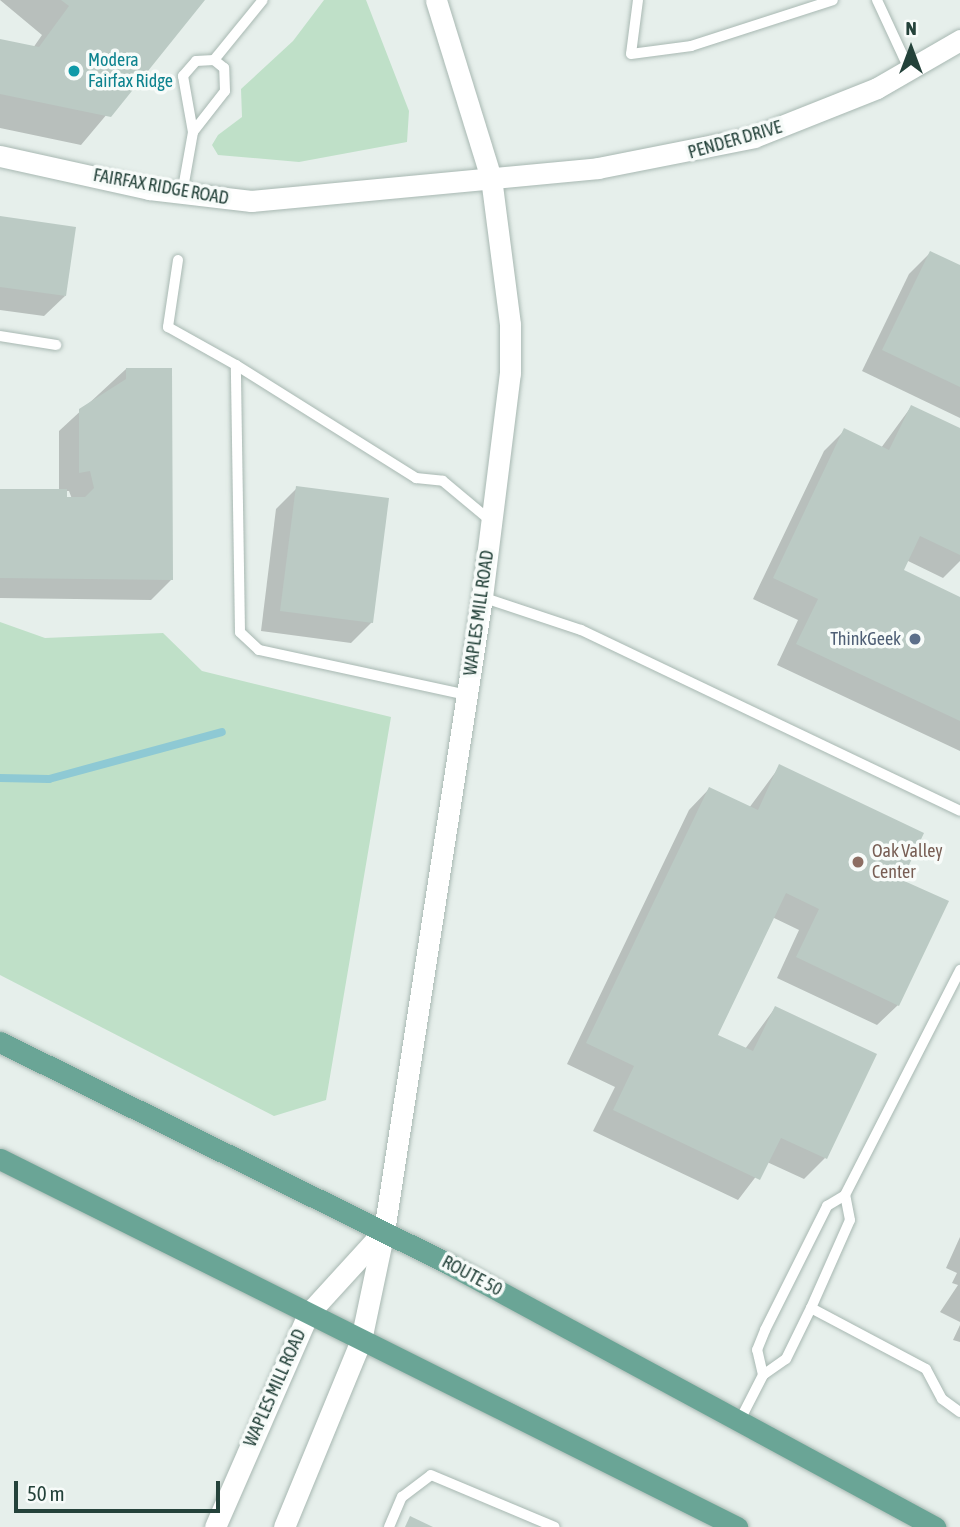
<!DOCTYPE html>
<html>
<head>
<meta charset="utf-8">
<style>
	body { margin:0 }
	#map { position:relative; width:960px; height:1527px; overflow:hidden; background:#e6efeb; font-family:"Asap Condensed",sans-serif }
	div>[style] { position:absolute }
	[style*='--x'] { left:calc(var(--x)*1px); top:calc(var(--y)*1px); width:calc(var(--w)*1px); rotate:calc(var(--a)*1deg) }
	.green>* { inset:0; background:#bfe0c8 }
	.shadow>* { inset:0; background:#0003 }
	.stream>* { height:8px; margin:-4px; padding:0 4px; transform-origin:4px; border-radius:4px; background:#8ec9d4 }
	.building>* { inset:0; background:#bbcac4 }
	.roads { filter:drop-shadow(0 0 2px #a8b8b2) drop-shadow(0 0 2px #a8b8b2) }
	.lane>* { height:10px; margin:-5px; padding:0 5px; transform-origin:5px; border-radius:5px; background:#fff }
	.street>* { height:21px; margin:-10.5px; padding:0 10.5px; transform-origin:10.5px; border-radius:10.5px; background:#fff }
	.secondary>* { height:21px; margin:-10.5px; padding:0 10.5px; transform-origin:10.5px; border-radius:10.5px; background:#fff }
	.primary>* { height:21px; margin:-10.5px; padding:0 10.5px; transform-origin:10.5px; border-radius:10.5px; background:#6aa596 }
	.dots>* { width:19px; height:19px; translate:-50% -50%; box-sizing:border-box; border:4px solid #f7fbf9; border-radius:50% }
	span { translate:-50% -50%; white-space:nowrap; text-align:center; line-height:1.15; -webkit-text-stroke:7px #f7fbf9; paint-order:stroke }
	.culture-label { font-size:18px; color:#0d838f }
	.left { translate:0 -50%; text-align:left }
	.street-label { font-size:18px; color:#24423a }
	.service-label { font-size:18px; color:#4e5e75 }
	.right { translate:-100% -50%; text-align:right }
	.education-label { font-size:18px; color:#785e54 }
	.north { position:absolute; left:876px; top:14px; width:70px; height:70px; -webkit-text-stroke:5px #f7fbf9; paint-order:stroke; rotate:0deg; font-size:19px; font-weight:700; line-height:28px; text-align:center; color:#24423a }
	.north::after { content:''; display:block; margin:auto; width:24px; height:32px; background:#24423a; clip-path:polygon(50% 0,100% 100%,50% 72%,0 100%) }
	.scale { position:absolute; left:14px; top:1481px; width:206px; height:32px; box-sizing:border-box; border:4px solid #24423a; border-top:0; padding-left:9px; font-size:21px; line-height:24px; white-space:nowrap; color:#24423a; -webkit-text-stroke:5px #f7fbf9; paint-order:stroke }
</style>
</head>
<body>
<div id="map">
	<div class="green">
		<div style="clip-path:polygon(324px 0,366px 0,409px 111px,407px 142px,299px 162px,218px 155px,212px 145px,218px 135px,242px 117px,241px 89px,293px 41px)"></div>
		<div style="clip-path:polygon(0 622px,45px 638px,163px 633px,202px 671px,391px 717px,326px 1100px,274px 1116px,0 975px)"></div>
	</div>
	<div class="shadow">
		<div style="clip-path:polygon(0 0,203px 0,81px 145px,0 128px,0 41px,33px 48px,42px 35px)"></div>
		<div style="clip-path:polygon(0 218px,65px 296px,44px 316px,0 310px)"></div>
		<div style="clip-path:polygon(930px 253px,960px 267px,960px 418px,862px 371px,909px 274px)"></div>
		<div style="clip-path:polygon(evenodd,126px 369px,172px 579px,151px 600px,0 598px,0 491px,59px 491px,59px 431px,126px 369px,66px 491px,69px 491px,72px 499px,65px 499px,66px 491px)"></div>
		<div style="clip-path:polygon(911px 407px,960px 430px,960px 561px,943px 578px,906px 560px,901px 571px,960px 599px,960px 751px,777px 665px,798px 620px,753px 599px,824px 451px,844px 431px,881px 448px)"></div>
		<div style="clip-path:polygon(297px 488px,372px 622px,351px 643px,261px 631px,276px 509px)"></div>
		<div style="clip-path:polygon(780px 766px,900px 880px,898px 1005px,877px 1025px,777px 978px,799px 930px,772px 917px,716px 1036px,745px 1049px,775px 1008px,875px 1055px,825px 1158px,804px 1179px,767px 1162px,738px 1200px,593px 1131px,615px 1087px,567px 1064px,689px 810px,709px 789px,749px 808px)"></div>
		<div style="clip-path:polygon(960px 1237px,960px 1322px,940px 1312px,958px 1285px,952px 1283px,957px 1273px,946px 1268px)"></div>
		<div style="clip-path:polygon(960px 1325px,960px 1342px,953px 1340px)"></div>
	</div>
	<div class="stream">
		<div style="--x:0;--y:778;--w:49;--a:1.2"></div>
		<div style="--x:49;--y:779;--w:179;--a:-15.2"></div>
	</div>
	<div class="building">
		<div style="clip-path:polygon(61px 0,205px 0,111px 117px,0 94px,0 39px,39px 47px,69px 6px)"></div>
		<div style="clip-path:polygon(0 216px,76px 227px,66px 296px,0 287px)"></div>
		<div style="clip-path:polygon(930px 251px,960px 265px,960px 387px,882px 350px)"></div>
		<div style="clip-path:polygon(126px 368px,172px 368px,173px 580px,0 578px,0 489px,67px 489px,67px 497px,85px 497px,94px 488px,90px 471px,79px 473px,79px 409px,126px 379px)"></div>
		<div style="clip-path:polygon(911px 405px,960px 428px,960px 555px,920px 536px,904px 570px,960px 597px,960px 721px,796px 644px,818px 599px,773px 578px,844px 428px,889px 450px)"></div>
		<div style="clip-path:polygon(296px 486px,389px 498px,373px 623px,280px 611px)"></div>
		<div style="clip-path:polygon(779px 764px,924px 833px,902px 880px,949px 901px,899px 1006px,796px 957px,819px 909px,786px 893px,718px 1035px,753px 1051px,775px 1006px,877px 1054px,827px 1159px,781px 1138px,760px 1180px,613px 1110px,634px 1066px,586px 1043px,709px 787px,758px 810px)"></div>
		<div style="clip-path:polygon(410px 1516px,433px 1527px,405px 1527px)"></div>
	</div>
	<div class="roads">
		<div class="lane">
			<div style="--x:638;--y:0;--w:54;--a:97.4"></div>
			<div style="--x:631;--y:54;--w:61;--a:-7.6"></div>
			<div style="--x:691;--y:46;--w:149;--a:-17.9"></div>
			<div style="--x:877;--y:0;--w:78;--a:65.1"></div>
			<div style="--x:214;--y:60;--w:77;--a:-50.8"></div>
			<div style="--x:182;--y:194;--w:63;--a:-79.9"></div>
			<div style="--x:193;--y:132;--w:52;--a:-52"></div>
			<div style="--x:225;--y:91;--w:23;--a:-92"></div>
			<div style="--x:224;--y:68;--w:13;--a:-141"></div>
			<div style="--x:214;--y:60;--w:18;--a:177"></div>
			<div style="--x:196;--y:61;--w:20;--a:131"></div>
			<div style="--x:183;--y:76;--w:57;--a:79.9"></div>
			<div style="--x:178;--y:260;--w:68;--a:98.5"></div>
			<div style="--x:168;--y:327;--w:78;--a:29.2"></div>
			<div style="--x:0;--y:336;--w:57;--a:9.1"></div>
			<div style="--x:482;--y:597;--w:104;--a:18.4"></div>
			<div style="--x:581;--y:630;--w:420;--a:25.5"></div>
			<div style="--x:467;--y:695;--w:213;--a:-167.8"></div>
			<div style="--x:259;--y:650;--w:26;--a:-137"></div>
			<div style="--x:240;--y:632;--w:267;--a:-90.9"></div>
			<div style="--x:236;--y:365;--w:213;--a:32.1"></div>
			<div style="--x:416;--y:478;--w:27;--a:6"></div>
			<div style="--x:443;--y:481;--w:64;--a:39.9"></div>
			<div style="--x:811;--y:1308;--w:130;--a:27.9"></div>
			<div style="--x:926;--y:1369;--w:34;--a:62"></div>
			<div style="--x:942;--y:1399;--w:22;--a:36"></div>
			<div style="--x:763;--y:1375;--w:26;--a:-103"></div>
			<div style="--x:757;--y:1350;--w:22;--a:-68"></div>
			<div style="--x:765;--y:1330;--w:139;--a:-63.4"></div>
			<div style="--x:827;--y:1206;--w:21;--a:-31"></div>
			<div style="--x:845;--y:1195;--w:253;--a:-62.9"></div>
			<div style="--x:740;--y:1420;--w:51;--a:-62.9"></div>
			<div style="--x:763;--y:1375;--w:28;--a:-35"></div>
			<div style="--x:786;--y:1359;--w:57;--a:-63.9"></div>
			<div style="--x:811;--y:1308;--w:96;--a:-66.1"></div>
			<div style="--x:850;--y:1220;--w:25;--a:-101"></div>
			<div style="--x:389;--y:1527;--w:33;--a:-67"></div>
			<div style="--x:402;--y:1497;--w:36;--a:-37"></div>
			<div style="--x:431;--y:1475;--w:134;--a:22.8"></div>
		</div>
		<div class="street">
			<div style="--x:0;--y:156;--w:153;--a:12.5"></div>
			<div style="--x:149;--y:189;--w:103;--a:6.7"></div>
			<div style="--x:251;--y:201;--w:349;--a:-5.4"></div>
			<div style="--x:598;--y:168;--w:159;--a:-11.2"></div>
			<div style="--x:754;--y:137;--w:132;--a:-21.7"></div>
			<div style="--x:877;--y:88;--w:96;--a:-30"></div>
		</div>
		<div class="secondary">
			<div style="--x:215;--y:1527;--w:232;--a:-66.4"></div>
			<div style="--x:308;--y:1314;--w:110;--a:-47.6"></div>
			<div style="--x:284;--y:1527;--w:202;--a:-67.6"></div>
			<div style="--x:361;--y:1340;--w:111;--a:-78.1"></div>
			<div style="--x:384;--y:1231;--w:642;--a:-81.21"></div>
			<div style="--x:482;--y:597;--w:226;--a:-82.9"></div>
			<div style="--x:510;--y:373;--w:49;--a:-90"></div>
			<div style="--x:510;--y:324;--w:147;--a:-97.4"></div>
			<div style="--x:491;--y:178;--w:186;--a:-107.2"></div>
		</div>
		<div class="primary">
			<div style="--x:0;--y:1042;--w:501;--a:26.31"></div>
			<div style="--x:449;--y:1264;--w:553;--a:28.42"></div>
			<div style="--x:0;--y:1159;--w:824;--a:26.53"></div>
		</div>
	</div>
	<div class="dots">
		<div style="left:74px;top:71px;background:#0f9aa8"></div>
		<div style="left:915px;top:639px;background:#5c6f8a"></div>
		<div style="left:858px;top:862px;background:#8d6e63"></div>
	</div>
	<div class="culture-label">
		<span class="left" style="left:88px;top:71px">Modera<br>Fairfax Ridge</span>
	</div>
	<div class="street-label">
		<span style="left:735px;top:140px;rotate:-16deg">PENDER DRIVE</span>
		<span style="left:161px;top:187px;rotate:10deg">FAIRFAX RIDGE ROAD</span>
		<span style="left:479px;top:613px;rotate:-82deg">WAPLES MILL ROAD</span>
		<span style="left:472px;top:1276px;rotate:28deg">ROUTE 50</span>
		<span style="left:275px;top:1388px;rotate:-66deg">WAPLES MILL ROAD</span>
	</div>
	<div class="service-label">
		<span class="right" style="left:901px;top:639px">ThinkGeek</span>
	</div>
	<div class="education-label">
		<span class="left" style="left:872px;top:862px">Oak Valley<br>Center</span>
	</div>
	<div class="north">N</div>
	<div class="scale">50 m</div>
</div>
</body>
</html>
